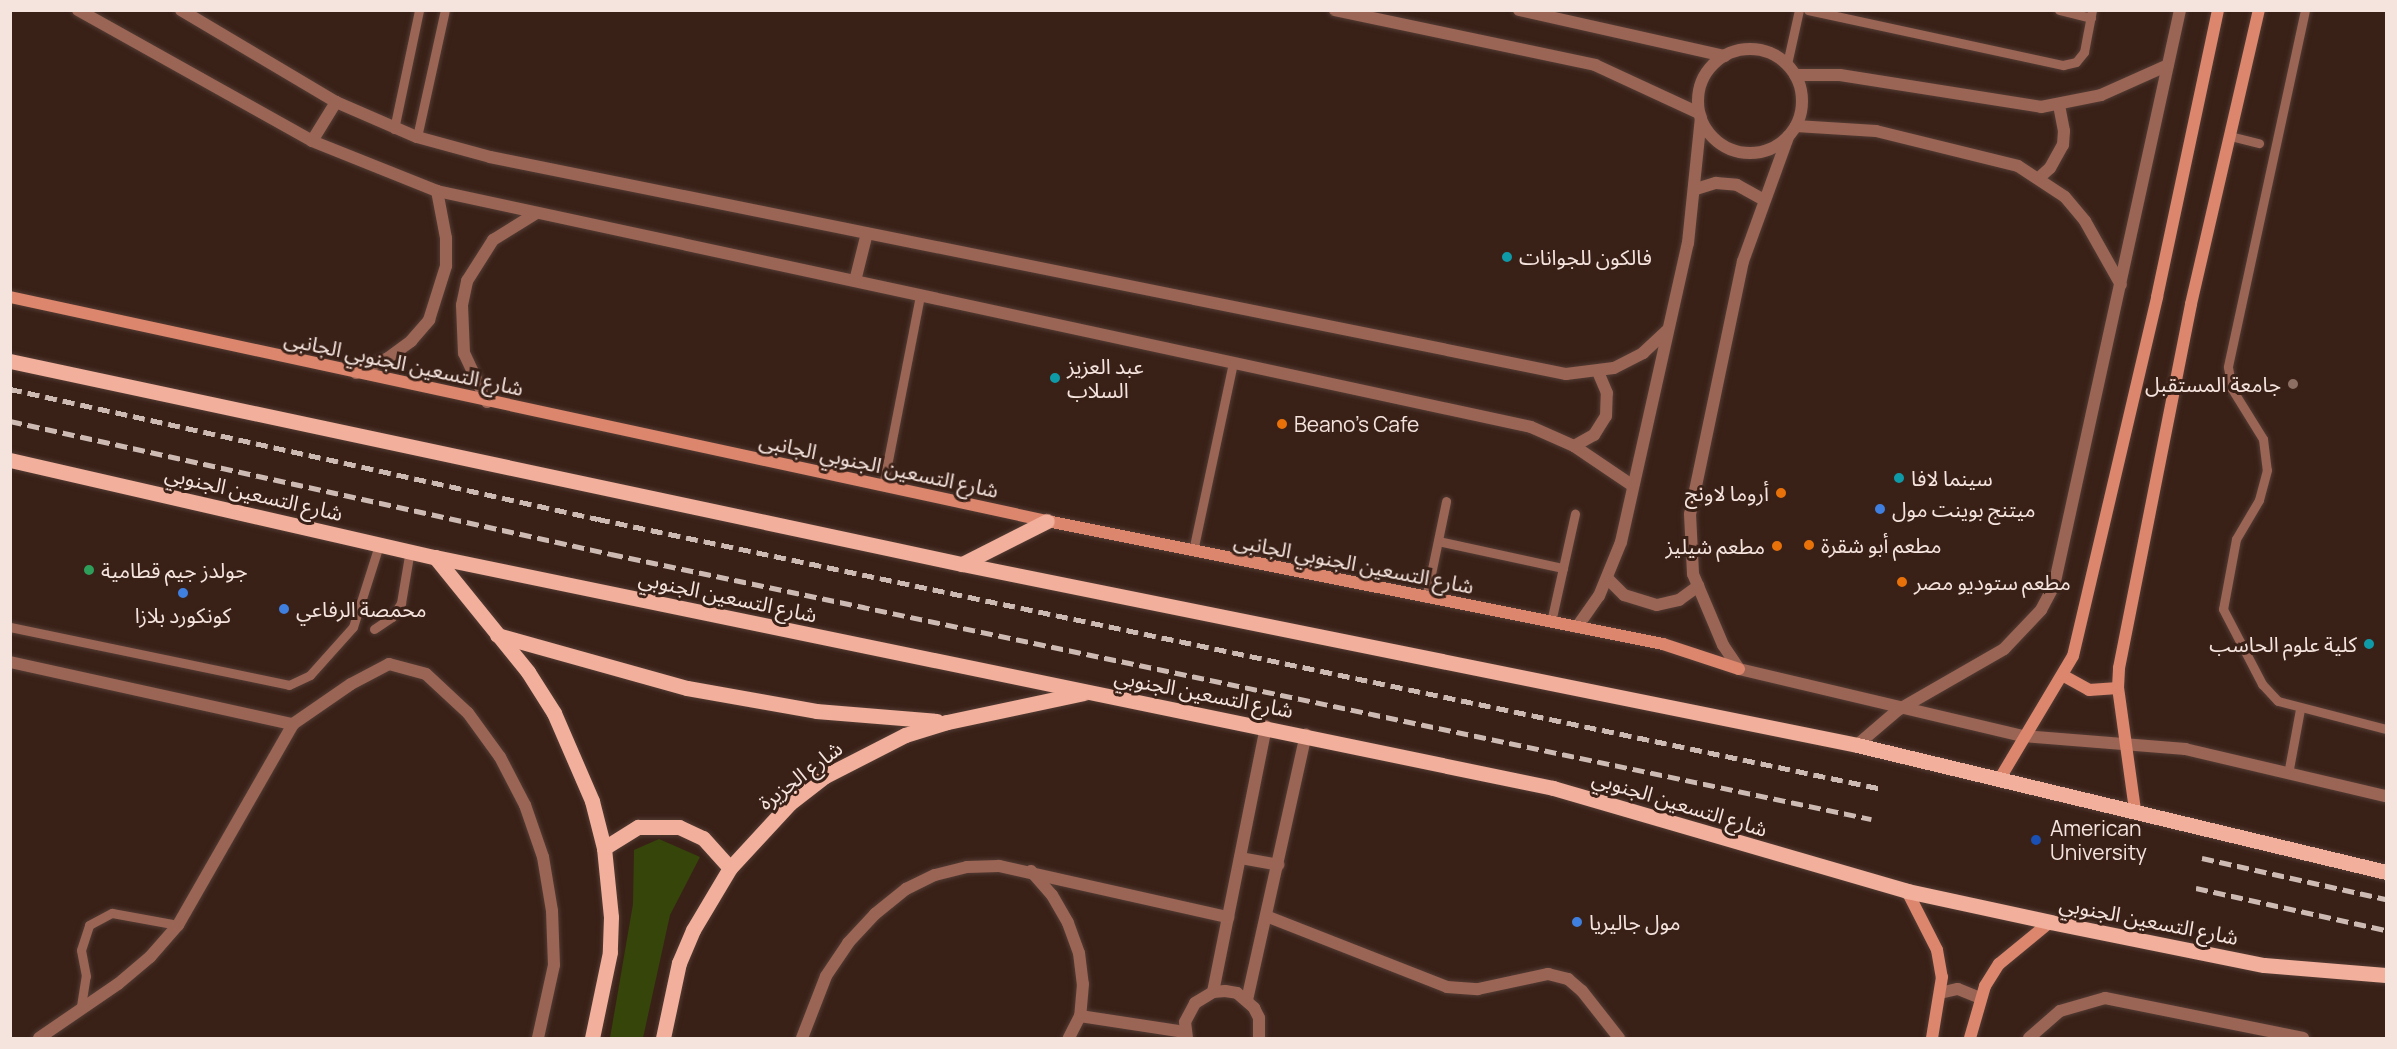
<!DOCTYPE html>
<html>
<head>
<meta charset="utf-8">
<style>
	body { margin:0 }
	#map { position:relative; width:2397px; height:1049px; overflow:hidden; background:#392118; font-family:Manrope,"Noto Sans Arabic",sans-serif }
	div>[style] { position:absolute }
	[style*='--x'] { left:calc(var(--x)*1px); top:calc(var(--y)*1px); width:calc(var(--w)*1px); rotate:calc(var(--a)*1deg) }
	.green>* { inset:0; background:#36450a }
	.roads { filter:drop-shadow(0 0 2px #533c34) drop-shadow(0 0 2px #533c34) }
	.lane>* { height:9px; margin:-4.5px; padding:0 4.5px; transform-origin:4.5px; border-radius:4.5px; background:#9b6555 }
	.street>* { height:12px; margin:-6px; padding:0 6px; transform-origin:6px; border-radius:6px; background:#9b6555 }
	.street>.ring { margin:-6px; padding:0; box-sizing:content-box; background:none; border:12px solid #9b6555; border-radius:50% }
	.secondary>* { height:12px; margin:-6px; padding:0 6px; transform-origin:6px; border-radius:6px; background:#dc866d }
	.primary>* { height:15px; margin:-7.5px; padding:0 7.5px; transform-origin:7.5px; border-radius:7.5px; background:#f2af9b }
	.rail>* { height:4.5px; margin-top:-2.25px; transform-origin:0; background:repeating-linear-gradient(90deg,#ccbab3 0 12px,transparent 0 18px) }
	.dots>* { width:16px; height:16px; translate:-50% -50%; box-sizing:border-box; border:3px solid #392118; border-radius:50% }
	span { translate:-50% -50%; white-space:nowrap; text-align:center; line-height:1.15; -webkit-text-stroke:6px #392118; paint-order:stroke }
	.poi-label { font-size:21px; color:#f5e4de }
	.left { translate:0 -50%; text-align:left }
	.right { translate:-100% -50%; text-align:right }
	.street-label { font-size:21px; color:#f5e4de }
	.frame { position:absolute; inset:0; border:12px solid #f5e4de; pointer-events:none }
</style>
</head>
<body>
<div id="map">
	<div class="green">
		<div style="clip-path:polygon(659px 839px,700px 857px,670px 915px,643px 1038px,610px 1038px,633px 904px,634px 850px)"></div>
	</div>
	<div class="roads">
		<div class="lane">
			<div style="--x:1808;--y:10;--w:261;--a:12.2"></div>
			<div style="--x:2063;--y:65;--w:13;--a:-13"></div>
			<div style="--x:2076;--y:62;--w:13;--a:-51"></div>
			<div style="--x:2084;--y:52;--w:43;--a:-79.2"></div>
			<div style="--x:2059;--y:10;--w:33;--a:14"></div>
			<div style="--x:2305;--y:10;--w:365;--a:102.2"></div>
			<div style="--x:2228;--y:367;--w:22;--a:80"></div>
			<div style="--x:2232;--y:389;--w:59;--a:58.2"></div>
			<div style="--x:2263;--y:439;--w:31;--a:83"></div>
			<div style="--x:2267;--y:470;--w:31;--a:105"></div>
			<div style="--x:2259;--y:500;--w:45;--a:120.5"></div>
			<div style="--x:2236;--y:539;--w:71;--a:100.5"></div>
			<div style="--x:2223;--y:609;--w:85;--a:62.5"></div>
			<div style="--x:2262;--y:684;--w:23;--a:47"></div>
			<div style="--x:2278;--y:701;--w:112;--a:14.5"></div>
			<div style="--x:1787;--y:64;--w:55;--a:-77.5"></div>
			<div style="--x:394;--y:129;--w:122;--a:-78.1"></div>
			<div style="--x:2230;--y:136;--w:30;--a:14"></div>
			<div style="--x:417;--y:137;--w:130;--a:-77.6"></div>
			<div style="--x:883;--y:486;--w:195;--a:-79"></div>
			<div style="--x:1438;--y:541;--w:128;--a:12.2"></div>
			<div style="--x:1193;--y:551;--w:192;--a:-78"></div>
			<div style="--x:1426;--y:598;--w:99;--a:-78.3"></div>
			<div style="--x:1551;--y:622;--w:111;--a:-77.5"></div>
			<div style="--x:10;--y:627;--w:285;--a:11.7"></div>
			<div style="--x:289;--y:685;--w:23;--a:-25"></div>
			<div style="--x:310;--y:675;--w:64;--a:-48.1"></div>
			<div style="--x:353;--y:627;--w:89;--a:-72.4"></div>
			<div style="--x:374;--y:629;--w:22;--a:-34"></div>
			<div style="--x:392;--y:617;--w:17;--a:-57"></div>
			<div style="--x:401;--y:603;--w:54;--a:-80.4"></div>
			<div style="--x:2288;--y:774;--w:66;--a:-79.5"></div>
			<div style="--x:81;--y:1006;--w:30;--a:-81"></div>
			<div style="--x:86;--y:976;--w:26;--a:-101"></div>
			<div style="--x:81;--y:950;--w:26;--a:-72"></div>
			<div style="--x:89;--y:925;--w:26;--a:-28"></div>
			<div style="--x:112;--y:913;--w:67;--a:10.3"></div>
		</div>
		<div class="street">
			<div style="--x:78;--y:10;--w:268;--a:29.2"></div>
			<div style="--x:312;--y:141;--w:135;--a:21.8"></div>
			<div style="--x:437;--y:191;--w:1119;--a:12.17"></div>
			<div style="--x:1531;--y:427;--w:47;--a:23.8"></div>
			<div style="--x:1574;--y:446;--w:71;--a:34.1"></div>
			<div style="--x:181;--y:10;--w:180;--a:30.7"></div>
			<div style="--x:336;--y:102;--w:88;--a:23.4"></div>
			<div style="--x:417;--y:137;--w:76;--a:15.3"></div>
			<div style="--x:490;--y:157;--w:1098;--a:11.4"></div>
			<div style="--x:1566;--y:374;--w:48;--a:-7.1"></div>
			<div style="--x:1614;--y:368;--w:33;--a:-27"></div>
			<div style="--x:1643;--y:353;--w:33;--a:-43"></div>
			<div style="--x:1335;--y:10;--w:266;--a:11.9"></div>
			<div style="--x:1595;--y:65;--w:115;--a:24.8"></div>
			<div style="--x:1519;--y:10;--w:211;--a:12.6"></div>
			<div class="ring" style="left:1698px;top:49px;width:92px;height:92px"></div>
			<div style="--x:1795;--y:75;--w:45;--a:0"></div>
			<div style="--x:1840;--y:75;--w:204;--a:9"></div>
			<div style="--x:2041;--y:107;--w:61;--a:-11.3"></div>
			<div style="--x:2101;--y:95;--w:73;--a:-24.1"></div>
			<div style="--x:1796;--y:126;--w:80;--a:3.6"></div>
			<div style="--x:1876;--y:131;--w:146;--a:13.8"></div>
			<div style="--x:2018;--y:166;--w:56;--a:33.4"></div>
			<div style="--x:2065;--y:197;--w:31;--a:50"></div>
			<div style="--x:2085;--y:221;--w:73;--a:60.6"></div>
			<div style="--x:1788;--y:137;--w:132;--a:109.9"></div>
			<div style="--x:1743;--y:261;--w:258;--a:101.8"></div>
			<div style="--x:1690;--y:514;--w:60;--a:87.1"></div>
			<div style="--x:1693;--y:574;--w:77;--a:67.1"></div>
			<div style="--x:1723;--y:645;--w:29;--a:56"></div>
			<div style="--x:1739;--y:669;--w:292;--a:13.3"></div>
			<div style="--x:2023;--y:736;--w:163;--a:4.6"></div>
			<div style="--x:2185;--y:749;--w:206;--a:13.2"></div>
			<div style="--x:312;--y:141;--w:46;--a:-58.4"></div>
			<div style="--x:2040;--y:177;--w:13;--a:-42"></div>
			<div style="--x:2050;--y:168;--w:26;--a:-61"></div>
			<div style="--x:2063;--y:145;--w:14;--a:-86"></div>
			<div style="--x:2064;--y:131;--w:25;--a:-101"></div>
			<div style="--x:1696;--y:189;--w:21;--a:-17"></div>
			<div style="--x:1716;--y:183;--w:21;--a:5"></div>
			<div style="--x:1737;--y:185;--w:31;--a:29"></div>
			<div style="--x:855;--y:281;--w:49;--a:-76"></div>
			<div style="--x:356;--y:373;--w:35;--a:-25"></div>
			<div style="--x:388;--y:358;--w:29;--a:-36"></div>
			<div style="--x:411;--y:341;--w:28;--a:-49"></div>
			<div style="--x:429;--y:320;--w:57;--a:-72.5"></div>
			<div style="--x:446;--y:266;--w:28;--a:-90"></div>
			<div style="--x:446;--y:238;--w:48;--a:-100.8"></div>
			<div style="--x:487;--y:402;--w:54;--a:-115.1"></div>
			<div style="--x:464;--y:353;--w:48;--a:-92.4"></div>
			<div style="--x:462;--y:305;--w:25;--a:-78"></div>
			<div style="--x:467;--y:281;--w:49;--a:-57.6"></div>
			<div style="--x:493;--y:240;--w:49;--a:-31.8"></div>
			<div style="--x:1574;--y:446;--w:23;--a:-29"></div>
			<div style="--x:1594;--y:435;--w:22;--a:-58"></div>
			<div style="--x:1606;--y:416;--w:23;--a:-88"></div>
			<div style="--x:1607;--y:393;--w:23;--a:-113"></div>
			<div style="--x:1608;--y:579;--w:23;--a:45"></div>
			<div style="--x:1624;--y:595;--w:34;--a:17"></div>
			<div style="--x:1657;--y:605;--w:23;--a:-13"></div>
			<div style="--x:1679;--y:600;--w:24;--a:-36"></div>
			<div style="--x:1577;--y:627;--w:38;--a:-55"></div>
			<div style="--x:1599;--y:596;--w:58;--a:-67.8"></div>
			<div style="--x:1621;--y:542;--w:306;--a:-77.4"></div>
			<div style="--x:1688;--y:243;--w:126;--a:-84.1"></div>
			<div style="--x:10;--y:662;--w:290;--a:12.4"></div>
			<div style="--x:1857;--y:745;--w:54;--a:-40.5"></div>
			<div style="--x:1898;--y:710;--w:122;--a:-29.9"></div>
			<div style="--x:2004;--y:649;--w:54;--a:-46.5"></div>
			<div style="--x:2041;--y:610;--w:27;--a:-62"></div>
			<div style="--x:2054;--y:586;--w:590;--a:-77.66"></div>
			<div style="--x:1240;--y:858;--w:39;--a:10"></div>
			<div style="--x:1031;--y:871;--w:32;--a:49"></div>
			<div style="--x:1052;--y:895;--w:32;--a:60"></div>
			<div style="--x:1068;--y:923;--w:32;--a:70"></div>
			<div style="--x:1079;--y:953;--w:31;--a:83"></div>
			<div style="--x:1083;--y:984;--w:32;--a:95"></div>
			<div style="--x:1080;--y:1016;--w:25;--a:117"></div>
			<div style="--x:1266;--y:916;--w:194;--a:21.4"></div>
			<div style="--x:1447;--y:987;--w:31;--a:4"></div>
			<div style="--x:1478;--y:989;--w:72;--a:-12.1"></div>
			<div style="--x:1548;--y:974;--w:21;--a:14"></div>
			<div style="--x:1568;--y:979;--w:18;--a:41"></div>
			<div style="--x:1582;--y:991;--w:60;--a:51.8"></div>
			<div style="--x:1213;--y:992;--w:271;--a:-78.7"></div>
			<div style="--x:1940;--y:993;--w:18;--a:-13"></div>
			<div style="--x:1958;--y:989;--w:24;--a:22"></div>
			<div style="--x:1247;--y:1000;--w:272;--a:-77.5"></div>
			<div style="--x:1080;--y:1016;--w:106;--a:8.7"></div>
			<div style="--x:39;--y:1038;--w:96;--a:-34.4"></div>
			<div style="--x:118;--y:984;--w:42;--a:-40.2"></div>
			<div style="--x:150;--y:957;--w:43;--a:-48.8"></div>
			<div style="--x:178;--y:925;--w:232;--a:-60.2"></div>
			<div style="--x:293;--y:724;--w:70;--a:-34.6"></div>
			<div style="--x:351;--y:684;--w:43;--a:-27.8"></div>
			<div style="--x:389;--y:664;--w:38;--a:15"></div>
			<div style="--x:426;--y:674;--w:57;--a:42.9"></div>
			<div style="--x:468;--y:713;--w:54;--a:54"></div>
			<div style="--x:500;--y:757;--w:54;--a:62.5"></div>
			<div style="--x:525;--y:805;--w:55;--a:70.9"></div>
			<div style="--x:543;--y:857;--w:55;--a:80.5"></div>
			<div style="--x:552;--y:911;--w:54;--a:87.9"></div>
			<div style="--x:554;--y:965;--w:75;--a:102.4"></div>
			<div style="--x:802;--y:1038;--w:66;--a:-68.8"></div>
			<div style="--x:826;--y:976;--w:40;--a:-56"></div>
			<div style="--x:848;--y:943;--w:40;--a:-47"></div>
			<div style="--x:875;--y:914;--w:40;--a:-39"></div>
			<div style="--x:906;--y:889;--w:32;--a:-26"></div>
			<div style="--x:935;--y:875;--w:33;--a:-14"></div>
			<div style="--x:967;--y:867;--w:32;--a:-2"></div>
			<div style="--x:999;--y:866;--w:235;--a:12.6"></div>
			<div style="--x:1187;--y:1038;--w:16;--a:-97"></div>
			<div style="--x:1185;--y:1022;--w:21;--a:-62"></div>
			<div style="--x:1195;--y:1003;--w:21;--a:-31"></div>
			<div style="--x:1213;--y:992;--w:12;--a:-5"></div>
			<div style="--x:1225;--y:991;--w:12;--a:9"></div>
			<div style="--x:1237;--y:993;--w:23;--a:41"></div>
			<div style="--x:1254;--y:1008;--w:11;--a:63"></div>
			<div style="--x:1259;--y:1018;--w:20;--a:90"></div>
			<div style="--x:2029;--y:1038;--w:41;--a:-41.1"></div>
			<div style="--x:2060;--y:1011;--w:47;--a:-16.1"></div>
			<div style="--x:2105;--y:998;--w:202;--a:11.4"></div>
		</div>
		<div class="secondary">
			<div style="--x:10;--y:297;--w:1061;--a:12.19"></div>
			<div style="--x:1047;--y:521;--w:628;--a:11.29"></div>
			<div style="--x:1663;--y:644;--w:80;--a:18.2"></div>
			<div style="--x:2064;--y:676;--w:29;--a:29"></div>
			<div style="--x:2089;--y:690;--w:29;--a:-4"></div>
			<div style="--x:1999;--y:780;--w:144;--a:-59.2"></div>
			<div style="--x:2073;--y:656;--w:369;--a:-76.8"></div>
			<div style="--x:2157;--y:297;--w:293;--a:-78"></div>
			<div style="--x:2135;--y:810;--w:123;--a:-97.9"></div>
			<div style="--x:2118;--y:688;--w:20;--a:-87"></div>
			<div style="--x:2119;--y:668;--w:371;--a:-78.8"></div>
			<div style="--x:2191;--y:304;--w:302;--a:-77"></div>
			<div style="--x:1907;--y:891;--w:66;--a:63"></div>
			<div style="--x:1937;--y:950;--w:27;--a:80"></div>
			<div style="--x:1942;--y:977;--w:62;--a:99.3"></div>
			<div style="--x:1970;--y:1038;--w:54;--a:-73.9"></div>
			<div style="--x:1985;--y:986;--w:26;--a:-58"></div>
			<div style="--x:1999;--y:964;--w:66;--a:-39.5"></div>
		</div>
		<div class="primary">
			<div style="--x:10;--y:361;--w:973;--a:12.04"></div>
			<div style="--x:962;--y:564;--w:913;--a:11.43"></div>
			<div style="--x:1857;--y:745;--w:544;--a:13.5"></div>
			<div style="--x:10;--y:460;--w:436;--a:12.9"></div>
			<div style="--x:435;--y:557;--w:1142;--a:11.67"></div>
			<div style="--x:1553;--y:788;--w:369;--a:16.2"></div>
			<div style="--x:1907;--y:891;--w:146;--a:12.2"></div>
			<div style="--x:2050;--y:922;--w:218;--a:11.4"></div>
			<div style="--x:2264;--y:965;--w:122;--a:4.7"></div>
			<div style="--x:435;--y:557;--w:148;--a:51"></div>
			<div style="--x:528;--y:672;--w:49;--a:57.6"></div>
			<div style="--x:554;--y:713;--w:96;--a:66.6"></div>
			<div style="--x:592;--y:801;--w:49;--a:75.7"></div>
			<div style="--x:604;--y:848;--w:69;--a:84.2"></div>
			<div style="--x:611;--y:917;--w:35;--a:92"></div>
			<div style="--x:610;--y:952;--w:88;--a:101.8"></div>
			<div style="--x:962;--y:564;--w:95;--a:-26.8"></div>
			<div style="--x:497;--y:635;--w:197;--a:15.6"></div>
			<div style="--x:687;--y:688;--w:131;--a:10.1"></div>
			<div style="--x:816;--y:711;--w:121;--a:4.7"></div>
			<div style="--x:604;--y:848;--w:40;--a:-32"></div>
			<div style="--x:638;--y:827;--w:41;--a:0"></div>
			<div style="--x:679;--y:827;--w:26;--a:25"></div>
			<div style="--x:703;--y:838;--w:40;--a:48"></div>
			<div style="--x:663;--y:1038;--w:77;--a:-78"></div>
			<div style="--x:679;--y:963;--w:36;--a:-67"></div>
			<div style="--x:693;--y:930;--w:72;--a:-59.2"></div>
			<div style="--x:730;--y:868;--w:88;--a:-47.3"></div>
			<div style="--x:790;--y:803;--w:44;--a:-37.6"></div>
			<div style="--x:825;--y:776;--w:90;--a:-27.1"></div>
			<div style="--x:905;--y:735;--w:44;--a:-17.2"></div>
			<div style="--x:947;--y:722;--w:139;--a:-12"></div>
		</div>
	</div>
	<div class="rail">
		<div style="--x:10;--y:389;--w:602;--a:12.47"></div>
		<div style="--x:598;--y:519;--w:1308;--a:11.87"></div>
		<div style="--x:10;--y:421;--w:616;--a:12.48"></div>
		<div style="--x:611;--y:554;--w:1288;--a:11.88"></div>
		<div style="--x:2202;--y:858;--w:189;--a:12.6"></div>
		<div style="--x:2196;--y:888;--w:195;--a:12.5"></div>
	</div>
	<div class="dots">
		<div style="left:1507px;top:257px;background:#0f9aa8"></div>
		<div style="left:1055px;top:378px;background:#0f9aa8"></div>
		<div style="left:2293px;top:384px;background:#8d6e63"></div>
		<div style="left:1282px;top:424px;background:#e8710a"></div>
		<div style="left:1899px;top:478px;background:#0f9aa8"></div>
		<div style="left:1781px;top:493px;background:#e8710a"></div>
		<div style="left:1880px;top:509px;background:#3f7fe0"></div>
		<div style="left:1809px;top:545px;background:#e8710a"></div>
		<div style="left:1777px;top:546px;background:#e8710a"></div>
		<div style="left:89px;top:570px;background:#2e9e5b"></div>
		<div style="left:1902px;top:582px;background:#e8710a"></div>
		<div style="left:183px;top:593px;background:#3f7fe0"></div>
		<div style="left:284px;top:609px;background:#3f7fe0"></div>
		<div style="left:2369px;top:644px;background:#0f9aa8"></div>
		<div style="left:2036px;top:840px;background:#1a4fb4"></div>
		<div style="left:1577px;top:922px;background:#3f7fe0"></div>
	</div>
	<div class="poi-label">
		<span class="left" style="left:1519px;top:257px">فالكون للجوانات</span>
		<span class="left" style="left:1067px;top:378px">عبد العزيز<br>السلاب</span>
		<span class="right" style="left:2281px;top:384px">جامعة المستقبل</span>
		<span class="left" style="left:1294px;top:424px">Beano's Cafe</span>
		<span class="left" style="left:1911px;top:478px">سينما لافا</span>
		<span class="right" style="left:1769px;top:493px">أروما لاونج</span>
		<span class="left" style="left:1892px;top:509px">ميتنج بوينت مول</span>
		<span class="left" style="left:1821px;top:545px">مطعم أبو شقرة</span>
		<span class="right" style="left:1765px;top:546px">مطعم شيليز</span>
		<span class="left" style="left:101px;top:570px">جولدز جيم قطامية</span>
		<span class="left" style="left:1914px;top:582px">مطعم ستوديو مصر</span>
		<span class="left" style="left:296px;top:609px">محمصة الرفاعي</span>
		<span style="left:183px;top:615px">كونكورد بلازا</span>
		<span class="right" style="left:2357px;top:644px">كلية علوم الحاسب</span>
		<span class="left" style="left:2050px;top:840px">American<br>University</span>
		<span class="left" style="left:1589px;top:922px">مول جاليريا</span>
	</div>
	<div class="street-label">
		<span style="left:404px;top:363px;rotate:12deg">شارع التسعين الجنوبي الجانبى</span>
		<span style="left:879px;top:465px;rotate:12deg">شارع التسعين الجنوبي الجانبى</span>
		<span style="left:254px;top:493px;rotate:13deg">شارع التسعين الجنوبي</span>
		<span style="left:1354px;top:563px;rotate:11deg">شارع التسعين الجنوبي الجانبى</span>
		<span style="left:728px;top:596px;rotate:12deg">شارع التسعين الجنوبي</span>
		<span style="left:1204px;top:693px;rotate:11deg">شارع التسعين الجنوبي</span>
		<span style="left:800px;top:775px;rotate:-37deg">شارع الجزيرة</span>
		<span style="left:1680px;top:803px;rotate:17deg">شارع التسعين الجنوبي</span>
		<span style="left:2149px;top:920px;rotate:11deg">شارع التسعين الجنوبي</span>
	</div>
	<div class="frame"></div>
</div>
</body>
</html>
